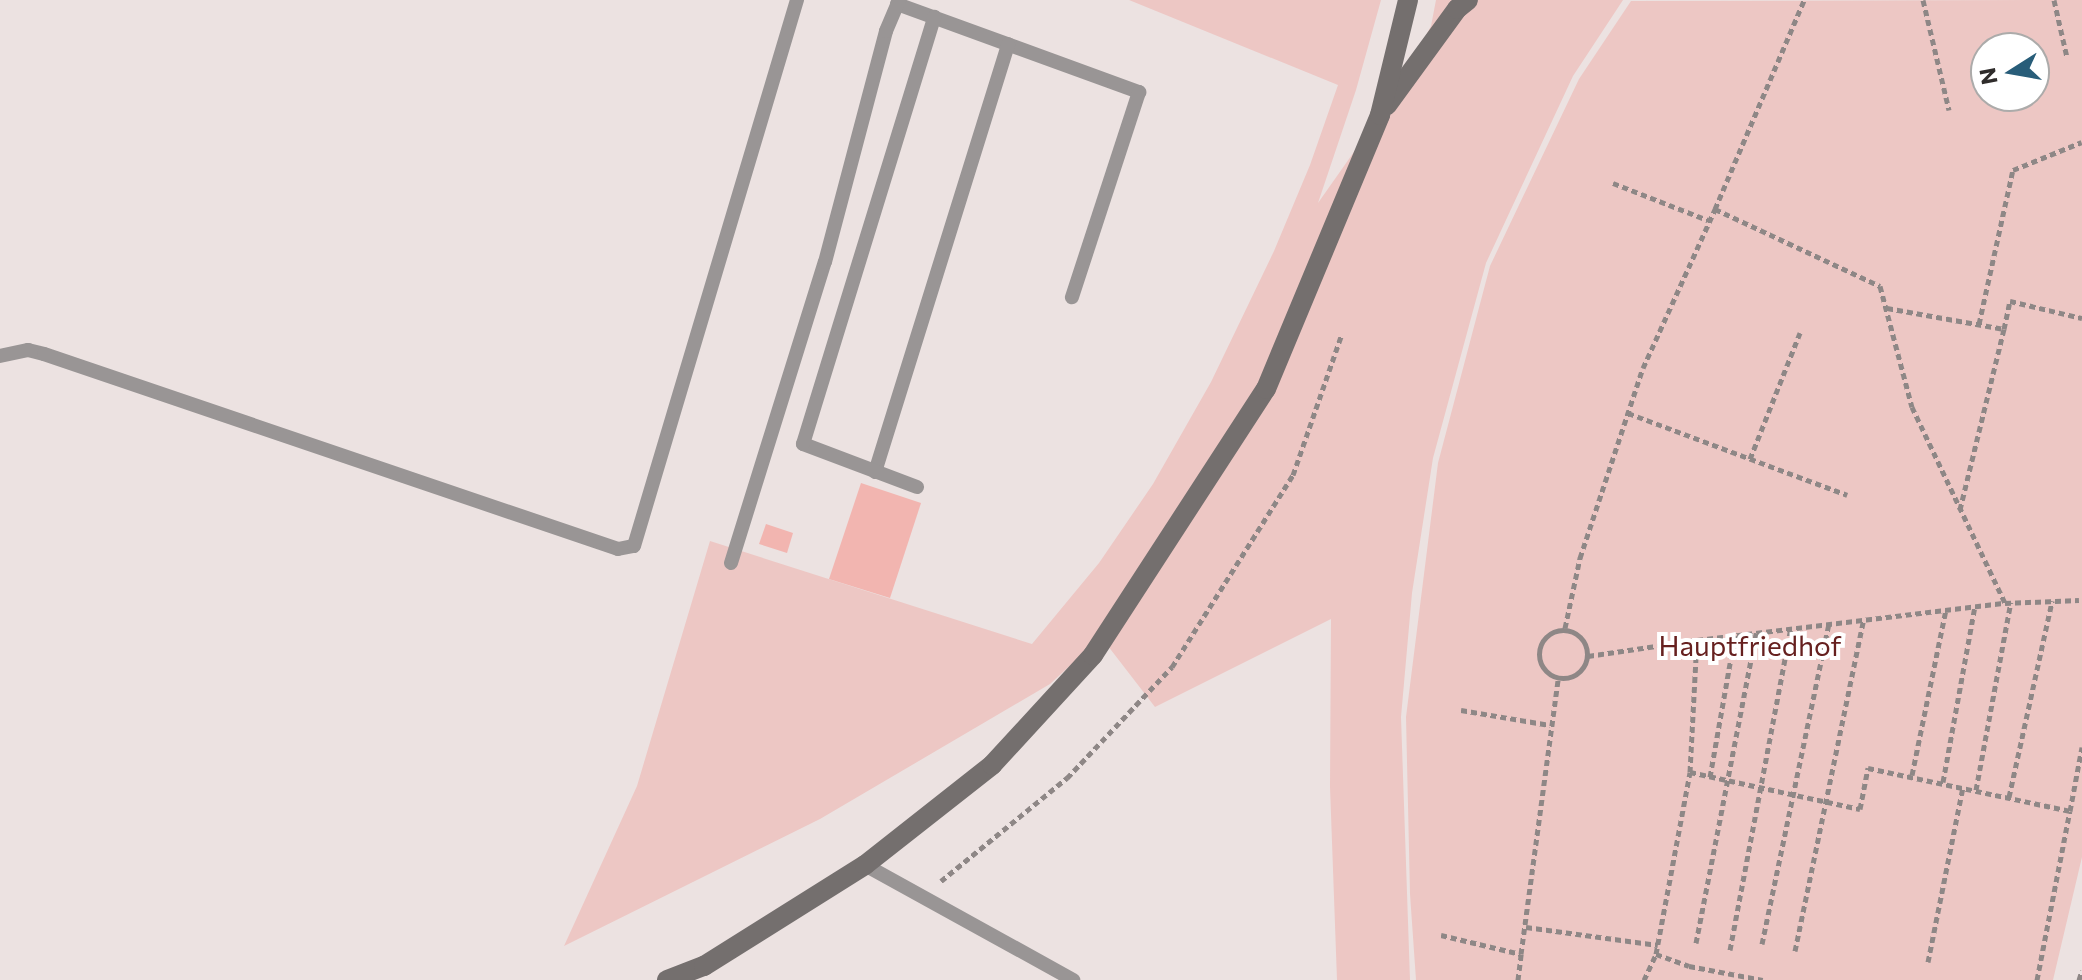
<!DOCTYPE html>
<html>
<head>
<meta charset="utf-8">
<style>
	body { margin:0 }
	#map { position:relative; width:2082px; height:980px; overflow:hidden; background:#ece2e1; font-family:Commissioner,sans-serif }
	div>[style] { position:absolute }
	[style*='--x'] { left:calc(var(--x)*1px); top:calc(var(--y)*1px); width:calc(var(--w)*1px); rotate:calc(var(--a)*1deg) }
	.green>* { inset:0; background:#edc7c4 }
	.building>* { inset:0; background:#f2b5b0 }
	.path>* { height:5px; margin-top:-2.5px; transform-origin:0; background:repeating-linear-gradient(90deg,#8e8786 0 6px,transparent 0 10px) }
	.path>.ring { margin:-2.5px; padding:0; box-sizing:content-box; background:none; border:5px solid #8e8786; border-radius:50% }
	.lane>* { height:14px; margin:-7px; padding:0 7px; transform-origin:7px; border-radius:7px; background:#999595 }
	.secondary>* { height:20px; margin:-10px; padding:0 10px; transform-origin:10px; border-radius:10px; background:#746f6e }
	span { translate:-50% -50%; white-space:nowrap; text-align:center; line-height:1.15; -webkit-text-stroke:8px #fff; paint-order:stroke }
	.park-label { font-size:28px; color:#66201f }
	.north { position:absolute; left:1970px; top:32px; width:80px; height:80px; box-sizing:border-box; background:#fff; border:2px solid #acabaa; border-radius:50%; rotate:259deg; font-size:22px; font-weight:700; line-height:32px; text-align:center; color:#2f2c2b }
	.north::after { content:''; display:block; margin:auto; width:28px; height:36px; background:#285d79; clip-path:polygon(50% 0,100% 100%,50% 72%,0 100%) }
</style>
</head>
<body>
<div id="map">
	<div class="green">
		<div style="clip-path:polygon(1129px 0,1381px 0,1356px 90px,1318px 203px,1394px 95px,1431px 26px,1436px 0,1623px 0,1573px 76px,1486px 263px,1433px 458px,1412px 593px,1401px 717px,1410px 980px,1337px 980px,1330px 787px,1331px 619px,1155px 707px,1101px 637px,1050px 684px,820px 819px,564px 946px,637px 786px,710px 541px,1032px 644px,1099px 563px,1153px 484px,1211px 382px,1274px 251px,1310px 165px,1338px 85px)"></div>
		<div style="clip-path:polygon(evenodd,2082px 0,2082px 857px,2053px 980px,1416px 980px,1410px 894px,1406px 717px,1438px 463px,1490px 266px,1579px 79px,1631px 1px,2082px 0,1986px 48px,2034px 48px,2034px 96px,1986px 96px,1986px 48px)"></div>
	</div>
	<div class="building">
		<div style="clip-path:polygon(861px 483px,921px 503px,890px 598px,829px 579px)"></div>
		<div style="clip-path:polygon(766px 524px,793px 533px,787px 553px,759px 544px)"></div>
	</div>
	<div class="path">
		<div style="--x:1923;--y:0;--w:113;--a:76.7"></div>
		<div style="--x:2054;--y:0;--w:58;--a:77.2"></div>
		<div style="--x:1613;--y:183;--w:102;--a:21.3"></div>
		<div style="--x:1715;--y:209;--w:227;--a:-66.9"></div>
		<div style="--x:1887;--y:308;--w:119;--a:10.2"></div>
		<div style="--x:2004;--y:329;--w:186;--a:103.7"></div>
		<div style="--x:1979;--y:324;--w:158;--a:-77.6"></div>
		<div style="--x:2013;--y:170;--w:74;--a:-22.1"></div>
		<div style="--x:2004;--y:329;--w:29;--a:-78"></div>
		<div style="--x:2010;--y:301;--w:74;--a:13.3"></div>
		<div style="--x:1628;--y:413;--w:234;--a:20.5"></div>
		<div style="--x:1750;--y:459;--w:136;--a:-68.4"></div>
		<div style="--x:1565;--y:628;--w:72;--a:-77.9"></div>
		<div style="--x:1580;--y:558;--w:200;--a:-71.7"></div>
		<div style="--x:1643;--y:368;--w:175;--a:-65.6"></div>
		<div style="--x:1715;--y:209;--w:182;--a:25"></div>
		<div style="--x:1880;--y:286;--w:125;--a:75.2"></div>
		<div style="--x:1912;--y:407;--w:217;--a:64.6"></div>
		<div class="ring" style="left:1539px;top:630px;width:43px;height:43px"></div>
		<div style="--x:1588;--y:656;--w:110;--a:-8.4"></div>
		<div style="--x:1461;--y:710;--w:90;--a:9.6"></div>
		<div style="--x:1690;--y:772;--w:174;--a:12.3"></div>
		<div style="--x:1860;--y:809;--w:42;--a:-79"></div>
		<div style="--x:1868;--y:768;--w:207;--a:12"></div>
		<div style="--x:2070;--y:811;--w:65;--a:-79.4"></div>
		<div style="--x:1912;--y:775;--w:169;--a:-78.4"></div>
		<div style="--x:1710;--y:777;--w:144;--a:-80"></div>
		<div style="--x:1943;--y:782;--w:179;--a:-79.7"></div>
		<div style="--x:1976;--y:790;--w:191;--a:-79.5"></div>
		<div style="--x:2009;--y:797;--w:201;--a:-77.6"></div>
		<div style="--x:941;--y:881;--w:163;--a:-39.3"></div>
		<div style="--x:1067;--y:778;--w:153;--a:-46.6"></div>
		<div style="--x:1172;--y:667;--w:227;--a:-57.8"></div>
		<div style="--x:1293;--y:475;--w:147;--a:-70.9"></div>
		<div style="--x:1526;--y:927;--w:133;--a:7.8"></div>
		<div style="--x:1441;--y:935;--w:82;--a:13.4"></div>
		<div style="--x:1521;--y:954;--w:277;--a:-82.3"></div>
		<div style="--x:1696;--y:943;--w:316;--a:-79"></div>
		<div style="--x:1762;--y:944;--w:327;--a:-78.2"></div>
		<div style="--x:1730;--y:950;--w:328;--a:-79.3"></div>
		<div style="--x:1795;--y:951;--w:339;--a:-78.3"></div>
		<div style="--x:1656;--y:954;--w:35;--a:20"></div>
		<div style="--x:1689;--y:966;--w:75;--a:10.7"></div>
		<div style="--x:1928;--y:962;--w:178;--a:-78.7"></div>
		<div style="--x:1518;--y:980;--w:26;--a:-83"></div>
		<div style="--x:1644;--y:980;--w:29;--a:-65"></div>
		<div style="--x:1656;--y:954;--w:185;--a:-79.4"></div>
		<div style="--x:1690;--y:772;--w:132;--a:-87"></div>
		<div style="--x:1697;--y:640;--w:310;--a:-6.9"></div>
		<div style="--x:2005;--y:603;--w:74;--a:-2.3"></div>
		<div style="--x:2037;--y:980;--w:172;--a:-79"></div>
		<div style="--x:2079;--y:980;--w:10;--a:-73"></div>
	</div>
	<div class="lane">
		<div style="--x:897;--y:4;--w:258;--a:20"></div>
		<div style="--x:1139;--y:92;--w:216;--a:108.1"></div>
		<div style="--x:0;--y:356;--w:29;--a:-12"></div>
		<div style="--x:28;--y:350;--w:16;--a:14"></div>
		<div style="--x:44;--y:354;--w:606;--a:18.76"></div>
		<div style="--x:618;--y:549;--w:16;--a:-11"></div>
		<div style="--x:634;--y:546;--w:570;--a:-73.38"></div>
		<div style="--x:875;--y:472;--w:448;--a:-72.7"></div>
		<div style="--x:917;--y:487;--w:122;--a:-159.3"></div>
		<div style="--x:803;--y:444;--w:447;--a:-72.9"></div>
		<div style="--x:731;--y:563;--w:315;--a:-72.7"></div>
		<div style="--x:825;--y:262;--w:239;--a:-75.2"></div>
		<div style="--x:886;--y:31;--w:34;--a:-67"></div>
		<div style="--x:865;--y:865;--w:238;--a:28.9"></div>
	</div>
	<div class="secondary">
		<div style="--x:1387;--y:105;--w:119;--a:-53.9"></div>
		<div style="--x:1457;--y:9;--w:14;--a:-39"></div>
		<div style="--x:667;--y:980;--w:40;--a:-21"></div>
		<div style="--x:704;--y:966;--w:190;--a:-32.1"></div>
		<div style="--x:865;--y:865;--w:162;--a:-38.2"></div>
		<div style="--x:992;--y:765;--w:149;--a:-47.4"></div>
		<div style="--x:1093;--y:655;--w:317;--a:-57"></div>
		<div style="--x:1266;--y:389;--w:297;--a:-67.4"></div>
		<div style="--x:1380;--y:115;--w:118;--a:-76.3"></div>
	</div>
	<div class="park-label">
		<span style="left:1750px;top:645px">Hauptfriedhof</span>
	</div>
	<div class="north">N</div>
</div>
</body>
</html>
